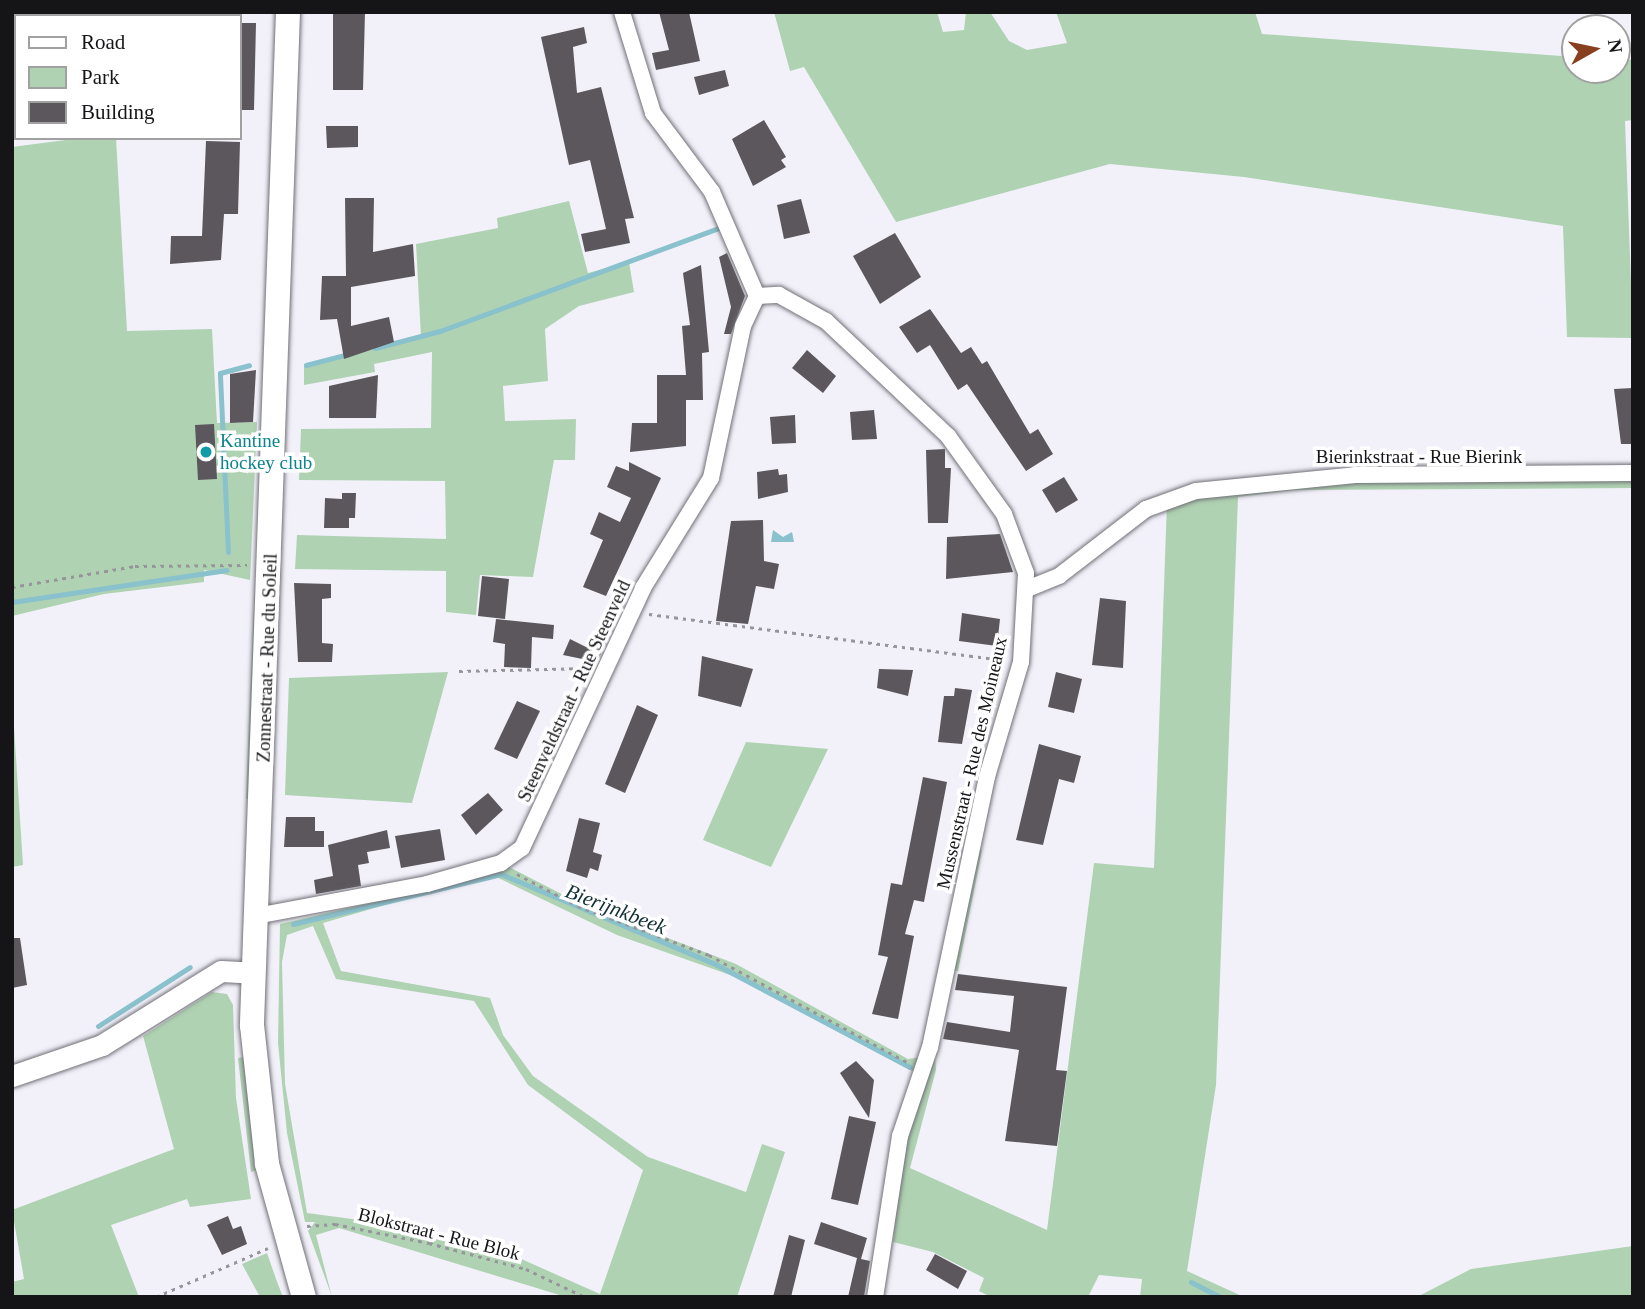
<!DOCTYPE html>
<html>
<head>
<meta charset="utf-8">
<style>
	body { margin:0 }
	#map { position:relative; width:1645px; height:1309px; overflow:hidden; background:#f2f1fa; font-family:Georgia,serif }
	div>[style] { position:absolute }
	[style*='--x'] { left:calc(var(--x)*1px); top:calc(var(--y)*1px); width:calc(var(--w)*1px); rotate:calc(var(--a)*1deg) }
	.green>* { inset:0; background:#afd2b2 }
	.water>* { inset:0; background:#89c1cc }
	.stream>* { height:5px; margin:-2.5px; padding:0 2.5px; transform-origin:2.5px; border-radius:2.5px; background:#89c1cc }
	.building>* { inset:0; background:#5c575c }
	.path>* { height:2.5px; margin-top:-1.25px; transform-origin:0; background:repeating-linear-gradient(90deg,#96959b 0 3.5px,transparent 0 8.5px) }
	.roads { filter:drop-shadow(0 0 2px #717077) drop-shadow(0 0 2px #717077) }
	.street>* { height:16px; margin:-8px; padding:0 8px; transform-origin:8px; border-radius:8px; background:#fff }
	.secondary>* { height:21px; margin:-10.5px; padding:0 10.5px; transform-origin:10.5px; border-radius:10.5px; background:#fff }
	.primary>* { height:24px; margin:-12px; padding:0 12px; transform-origin:12px; border-radius:12px; background:#fff }
	.dots>* { width:19px; height:19px; translate:-50% -50%; box-sizing:border-box; border:4px solid #fff; border-radius:50% }
	span { translate:-50% -50%; white-space:nowrap; text-align:center; line-height:1.15; -webkit-text-stroke:7px #fff; paint-order:stroke }
	.culture-label { font-size:19px; color:#0d838f }
	.left { translate:0 -50%; text-align:left }
	.street-label { font-size:19px; color:#151417 }
	.water-label { font-size:21px; color:#133036; font-style:italic }
	.frame { position:absolute; inset:0; border:14px solid #151417; pointer-events:none }
	.legend { position:absolute; left:14px; top:14px; width:228px; height:126px; box-sizing:border-box; background:#fff; border:2px solid #a1a1a2; margin:0; padding:9px 12px; list-style:none; font-size:21px; color:#151417 }
	.legend li { display:flex; align-items:center; gap:14px; height:35px }
	.legend b { width:35px; border:2px solid #a1a1a2 }
	.north { position:absolute; left:1561px; top:14px; width:70px; height:70px; box-sizing:border-box; background:#fff; border:2px solid #a1a1a2; border-radius:50%; rotate:81deg; font-size:19px; font-weight:700; line-height:28px; text-align:center; color:#151417 }
	.north::after { content:''; display:block; margin:auto; width:24px; height:32px; background:#873f1f; clip-path:polygon(50% 0,100% 100%,50% 72%,0 100%) }
</style>
</head>
<body>
<div id="map">
	<div class="green">
		<div style="clip-path:polygon(774px 12px,937px 12px,943px 32px,964px 30px,966px 12px,990px 12px,1009px 41px,1027px 50px,1067px 43px,1056px 12px,1255px 12px,1262px 34px,1575px 57px,1575px 70px,1617px 70px,1617px 59px,1633px 60px,1633px 120px,1625px 121px,1633px 338px,1567px 337px,1563px 226px,1244px 177px,1110px 164px,896px 222px,804px 67px,790px 71px)"></div>
		<div style="clip-path:polygon(81px 138px,116px 138px,127px 331px,212px 329px,217px 423px,257px 422px,250px 580px,204px 570px,204px 582px,104px 594px,12px 616px,12px 147px)"></div>
		<div style="clip-path:polygon(569px 201px,588px 273px,629px 262px,634px 292px,579px 306px,545px 329px,548px 381px,503px 386px,505px 421px,576px 419px,575px 460px,554px 460px,533px 577px,480px 575px,476px 615px,446px 612px,446px 571px,295px 569px,297px 535px,446px 539px,445px 481px,299px 480px,301px 429px,431px 428px,432px 352px,374px 364px,375px 372px,304px 385px,304px 366px,421px 337px,416px 244px,498px 228px,497px 218px)"></div>
		<div style="clip-path:polygon(1633px 476px,1633px 488px,1293px 490px,1238px 497px,1216px 1085px,1187px 1271px,1244px 1297px,1140px 1297px,1142px 1279px,1099px 1275px,1088px 1297px,991px 1297px,979px 1291px,984px 1278px,933px 1252px,893px 1242px,903px 1143px,934px 1048px,936px 1070px,910px 1168px,1047px 1230px,1094px 863px,1154px 868px,1167px 502px,1299px 483px)"></div>
		<div style="clip-path:polygon(255px 583px,252px 799px,246px 799px,250px 696px)"></div>
		<div style="clip-path:polygon(448px 672px,412px 803px,285px 795px,289px 678px)"></div>
		<div style="clip-path:polygon(12px 696px,23px 865px,12px 867px)"></div>
		<div style="clip-path:polygon(746px 742px,828px 749px,771px 867px,703px 840px)"></div>
		<div style="clip-path:polygon(975px 849px,982px 850px,958px 971px,952px 971px)"></div>
		<div style="clip-path:polygon(505px 865px,589px 908px,736px 964px,908px 1059px,922px 1057px,916px 1073px,733px 976px,617px 935px,490px 874px)"></div>
		<div style="clip-path:polygon(evenodd,484px 876px,323px 923px,341px 971px,490px 998px,503px 1035px,533px 1076px,648px 1157px,746px 1192px,762px 1144px,785px 1152px,737px 1297px,566px 1297px,339px 1228px,316px 1235px,332px 1297px,308px 1231px,315px 1222px,305px 1222px,287px 1133px,278px 1043px,280px 924px,484px 876px,313px 926px,336px 979px,474px 1001px,528px 1085px,643px 1170px,600px 1294px,510px 1254px,382px 1223px,307px 1213px,285px 1084px,282px 962px,287px 935px,313px 926px)"></div>
		<div style="clip-path:polygon(212px 992px,227px 994px,233px 1005px,236px 1098px,251px 1199px,190px 1207px,187px 1199px,111px 1225px,139px 1297px,12px 1297px,12px 1282px,24px 1279px,12px 1210px,174px 1149px,143px 1036px)"></div>
		<div style="clip-path:polygon(244px 1057px,257px 1170px,251px 1172px,238px 1058px)"></div>
		<div style="clip-path:polygon(1633px 1246px,1633px 1297px,1417px 1297px,1471px 1269px)"></div>
		<div style="clip-path:polygon(267px 1253px,276px 1279px,283px 1297px,260px 1297px,242px 1264px)"></div>
	</div>
	<div class="water">
		<div style="clip-path:polygon(773px 530px,783px 537px,792px 532px,794px 542px,771px 542px)"></div>
	</div>
	<div class="stream">
		<div style="--x:375;--y:348;--w:67;--a:-14.7"></div>
		<div style="--x:440;--y:331;--w:296;--a:-20.3"></div>
		<div style="--x:306;--y:365;--w:43;--a:-14.7"></div>
		<div style="--x:228;--y:552;--w:179;--a:-92.6"></div>
		<div style="--x:220;--y:373;--w:30;--a:-15"></div>
		<div style="--x:12;--y:602;--w:217;--a:-8.5"></div>
		<div style="--x:293;--y:924;--w:214;--a:-13.5"></div>
		<div style="--x:501;--y:874;--w:234;--a:22.8"></div>
		<div style="--x:717;--y:965;--w:218;--a:27.9"></div>
		<div style="--x:98;--y:1026;--w:109;--a:-32.7"></div>
		<div style="--x:1191;--y:1282;--w:34;--a:27"></div>
	</div>
	<div class="building">
		<div style="clip-path:polygon(333px 12px,365px 12px,363px 90px,333px 90px)"></div>
		<div style="clip-path:polygon(659px 12px,689px 12px,700px 61px,656px 70px,652px 53px,669px 50px)"></div>
		<div style="clip-path:polygon(240px 23px,256px 23px,254px 110px,240px 110px)"></div>
		<div style="clip-path:polygon(584px 27px,587px 43px,573px 47px,577px 93px,601px 87px,634px 218px,625px 219px,630px 243px,585px 252px,581px 234px,606px 229px,590px 160px,569px 165px,541px 37px)"></div>
		<div style="clip-path:polygon(725px 70px,729px 86px,699px 95px,694px 77px)"></div>
		<div style="clip-path:polygon(764px 120px,786px 157px,781px 160px,786px 167px,753px 186px,732px 139px)"></div>
		<div style="clip-path:polygon(326px 126px,358px 126px,358px 147px,327px 148px)"></div>
		<div style="clip-path:polygon(206px 141px,240px 142px,238px 214px,224px 214px,221px 260px,170px 264px,171px 236px,202px 236px)"></div>
		<div style="clip-path:polygon(345px 198px,374px 198px,373px 252px,413px 244px,415px 276px,351px 287px,351px 326px,389px 317px,394px 342px,344px 359px,337px 319px,320px 320px,322px 276px,346px 276px)"></div>
		<div style="clip-path:polygon(801px 199px,810px 233px,784px 239px,777px 205px)"></div>
		<div style="clip-path:polygon(895px 233px,921px 277px,880px 304px,853px 256px)"></div>
		<div style="clip-path:polygon(727px 253px,745px 296px,731px 334px,724px 334px,731px 307px,719px 257px)"></div>
		<div style="clip-path:polygon(701px 265px,709px 352px,702px 353px,703px 400px,686px 400px,686px 446px,630px 452px,632px 423px,657px 423px,657px 375px,686px 375px,682px 326px,690px 325px,683px 273px)"></div>
		<div style="clip-path:polygon(930px 309px,961px 353px,971px 347px,982px 364px,987px 361px,1030px 434px,1038px 429px,1053px 454px,1026px 471px,967px 384px,958px 390px,930px 345px,917px 353px,899px 327px)"></div>
		<div style="clip-path:polygon(807px 350px,836px 376px,823px 393px,792px 368px)"></div>
		<div style="clip-path:polygon(256px 370px,253px 422px,230px 423px,230px 374px)"></div>
		<div style="clip-path:polygon(378px 375px,376px 418px,329px 418px,329px 386px)"></div>
		<div style="clip-path:polygon(1633px 388px,1633px 444px,1621px 444px,1614px 389px)"></div>
		<div style="clip-path:polygon(874px 410px,877px 439px,852px 440px,850px 412px)"></div>
		<div style="clip-path:polygon(795px 415px,796px 443px,772px 444px,770px 417px)"></div>
		<div style="clip-path:polygon(214px 424px,217px 479px,198px 480px,195px 425px)"></div>
		<div style="clip-path:polygon(945px 449px,945px 468px,951px 468px,948px 523px,928px 523px,926px 450px)"></div>
		<div style="clip-path:polygon(629px 462px,661px 478px,606px 596px,583px 587px,603px 540px,590px 534px,599px 512px,620px 522px,631px 498px,607px 487px,616px 466px,629px 471px)"></div>
		<div style="clip-path:polygon(778px 469px,779px 475px,787px 474px,788px 492px,758px 499px,757px 472px)"></div>
		<div style="clip-path:polygon(1064px 477px,1078px 500px,1056px 513px,1042px 490px)"></div>
		<div style="clip-path:polygon(342px 493px,356px 493px,355px 518px,349px 518px,349px 528px,324px 528px,325px 498px,342px 499px)"></div>
		<div style="clip-path:polygon(763px 520px,764px 561px,779px 564px,774px 589px,756px 586px,748px 624px,716px 621px,731px 521px)"></div>
		<div style="clip-path:polygon(1000px 534px,1013px 572px,946px 579px,947px 537px)"></div>
		<div style="clip-path:polygon(482px 576px,509px 579px,505px 619px,478px 616px)"></div>
		<div style="clip-path:polygon(294px 583px,331px 584px,331px 598px,322px 599px,322px 643px,333px 644px,332px 662px,298px 662px)"></div>
		<div style="clip-path:polygon(1100px 598px,1126px 601px,1123px 668px,1092px 665px)"></div>
		<div style="clip-path:polygon(962px 613px,1000px 619px,997px 646px,959px 641px)"></div>
		<div style="clip-path:polygon(496px 619px,554px 625px,553px 639px,532px 637px,531px 668px,504px 667px,505px 644px,493px 642px)"></div>
		<div style="clip-path:polygon(593px 634px,607px 640px,597px 662px,563px 655px,570px 639px,586px 647px)"></div>
		<div style="clip-path:polygon(702px 656px,753px 669px,741px 707px,698px 696px)"></div>
		<div style="clip-path:polygon(879px 669px,913px 670px,908px 696px,877px 688px)"></div>
		<div style="clip-path:polygon(1056px 672px,1082px 679px,1074px 713px,1048px 707px)"></div>
		<div style="clip-path:polygon(955px 688px,972px 690px,962px 744px,938px 742px,944px 696px,954px 696px)"></div>
		<div style="clip-path:polygon(517px 701px,540px 711px,517px 759px,494px 749px)"></div>
		<div style="clip-path:polygon(637px 705px,658px 715px,625px 793px,605px 784px)"></div>
		<div style="clip-path:polygon(1039px 744px,1081px 756px,1074px 783px,1059px 779px,1043px 845px,1016px 840px)"></div>
		<div style="clip-path:polygon(923px 777px,947px 782px,924px 902px,914px 900px,905px 934px,914px 936px,898px 1019px,872px 1014px,888px 957px,878px 955px,891px 883px,902px 885px)"></div>
		<div style="clip-path:polygon(488px 793px,503px 810px,476px 835px,461px 815px)"></div>
		<div style="clip-path:polygon(286px 817px,315px 817px,315px 831px,324px 831px,324px 847px,284px 847px)"></div>
		<div style="clip-path:polygon(579px 818px,600px 823px,593px 852px,602px 855px,598px 871px,590px 868px,587px 878px,566px 871px)"></div>
		<div style="clip-path:polygon(440px 829px,445px 860px,401px 868px,395px 836px)"></div>
		<div style="clip-path:polygon(387px 830px,390px 848px,367px 852px,369px 863px,358px 865px,361px 886px,316px 894px,314px 880px,333px 876px,328px 845px)"></div>
		<div style="clip-path:polygon(12px 938px,20px 938px,27px 985px,12px 988px)"></div>
		<div style="clip-path:polygon(958px 974px,1067px 987px,1056px 1070px,1067px 1071px,1057px 1146px,1005px 1141px,1019px 1050px,943px 1039px,947px 1022px,1010px 1032px,1014px 996px,955px 990px)"></div>
		<div style="clip-path:polygon(856px 1061px,874px 1080px,869px 1118px,840px 1073px)"></div>
		<div style="clip-path:polygon(849px 1116px,876px 1122px,858px 1205px,831px 1199px)"></div>
		<div style="clip-path:polygon(228px 1216px,233px 1229px,241px 1226px,247px 1244px,222px 1255px,207px 1225px)"></div>
		<div style="clip-path:polygon(821px 1222px,867px 1238px,861px 1259px,870px 1261px,864px 1297px,848px 1297px,857px 1258px,814px 1244px)"></div>
		<div style="clip-path:polygon(789px 1235px,805px 1240px,791px 1297px,773px 1297px)"></div>
		<div style="clip-path:polygon(935px 1254px,967px 1271px,958px 1289px,926px 1270px)"></div>
	</div>
	<div class="path">
		<div style="--x:12;--y:587;--w:125;--a:-9.7"></div>
		<div style="--x:135;--y:566;--w:112;--a:-0.5"></div>
		<div style="--x:649;--y:614;--w:357;--a:7.4"></div>
		<div style="--x:459;--y:671;--w:128;--a:-1.3"></div>
		<div style="--x:517;--y:874;--w:69;--a:27.7"></div>
		<div style="--x:578;--y:906;--w:140;--a:20.5"></div>
		<div style="--x:709;--y:955;--w:225;--a:28.4"></div>
		<div style="--x:307;--y:1226;--w:28;--a:-4"></div>
		<div style="--x:335;--y:1224;--w:96;--a:11.4"></div>
		<div style="--x:429;--y:1243;--w:100;--a:15"></div>
		<div style="--x:526;--y:1269;--w:65;--a:25.4"></div>
		<div style="--x:156;--y:1297;--w:122;--a:-23.6"></div>
	</div>
	<div class="roads">
		<div class="street">
			<div style="--x:622;--y:12;--w:106;--a:72.9"></div>
			<div style="--x:653;--y:113;--w:99;--a:53.2"></div>
			<div style="--x:712;--y:192;--w:113;--a:66.6"></div>
			<div style="--x:757;--y:296;--w:22;--a:-3"></div>
			<div style="--x:779;--y:295;--w:54;--a:29"></div>
			<div style="--x:826;--y:321;--w:168;--a:43.3"></div>
			<div style="--x:948;--y:436;--w:96;--a:54.3"></div>
			<div style="--x:1004;--y:514;--w:63;--a:69.6"></div>
			<div style="--x:1026;--y:573;--w:89;--a:93.2"></div>
			<div style="--x:1021;--y:662;--w:120;--a:106.5"></div>
			<div style="--x:987;--y:777;--w:276;--a:101.9"></div>
			<div style="--x:930;--y:1047;--w:94;--a:108.6"></div>
			<div style="--x:900;--y:1136;--w:163;--a:98.8"></div>
			<div style="--x:1027;--y:589;--w:35;--a:-22"></div>
			<div style="--x:1059;--y:576;--w:110;--a:-37.6"></div>
			<div style="--x:1146;--y:509;--w:53;--a:-19.8"></div>
			<div style="--x:1196;--y:491;--w:160;--a:-5.7"></div>
			<div style="--x:1355;--y:475;--w:278;--a:-0.4"></div>
			<div style="--x:256;--y:916;--w:174;--a:-10.6"></div>
			<div style="--x:427;--y:884;--w:77;--a:-15.8"></div>
			<div style="--x:501;--y:863;--w:26;--a:-36"></div>
			<div style="--x:522;--y:848;--w:287;--a:-65"></div>
			<div style="--x:643;--y:588;--w:129;--a:-58.3"></div>
			<div style="--x:711;--y:478;--w:155;--a:-78.1"></div>
			<div style="--x:743;--y:326;--w:33;--a:-65"></div>
		</div>
		<div class="secondary">
			<div style="--x:12;--y:1076;--w:95;--a:-19"></div>
			<div style="--x:102;--y:1045;--w:140;--a:-31.9"></div>
			<div style="--x:221;--y:971;--w:33;--a:3"></div>
		</div>
		<div class="primary">
			<div style="--x:288;--y:12;--w:1014;--a:92.04"></div>
			<div style="--x:252;--y:1025;--w:140;--a:83.8"></div>
			<div style="--x:267;--y:1164;--w:138;--a:74.5"></div>
		</div>
	</div>
	<div class="dots">
		<div style="left:206px;top:452px;background:#0f9aa8"></div>
	</div>
	<div class="culture-label">
		<span class="left" style="left:220px;top:452px">Kantine<br>hockey club</span>
	</div>
	<div class="street-label">
		<span style="left:1419px;top:457px">Bierinkstraat - Rue Bierink</span>
		<span style="left:267px;top:658px;rotate:-88deg">Zonnestraat - Rue du Soleil</span>
		<span style="left:574px;top:691px;rotate:-65deg">Steenveldstraat - Rue Steenveld</span>
		<span style="left:972px;top:763px;rotate:-77deg">Mussenstraat - Rue des Moineaux</span>
		<span style="left:439px;top:1234px;rotate:14deg">Blokstraat - Rue Blok</span>
	</div>
	<div class="water-label">
		<span style="left:616px;top:909px;rotate:21deg">Bierijnkbeek</span>
	</div>
	<div class="frame"></div>
	<ul class="legend">
	<li><b style="height:9px;background:#fff"></b>Road</li>
	<li><b style="height:19px;background:#afd2b2"></b>Park</li>
	<li><b style="height:19px;background:#5c575c"></b>Building</li>
	</ul>
	<div class="north">N</div>
</div>
</body>
</html>
